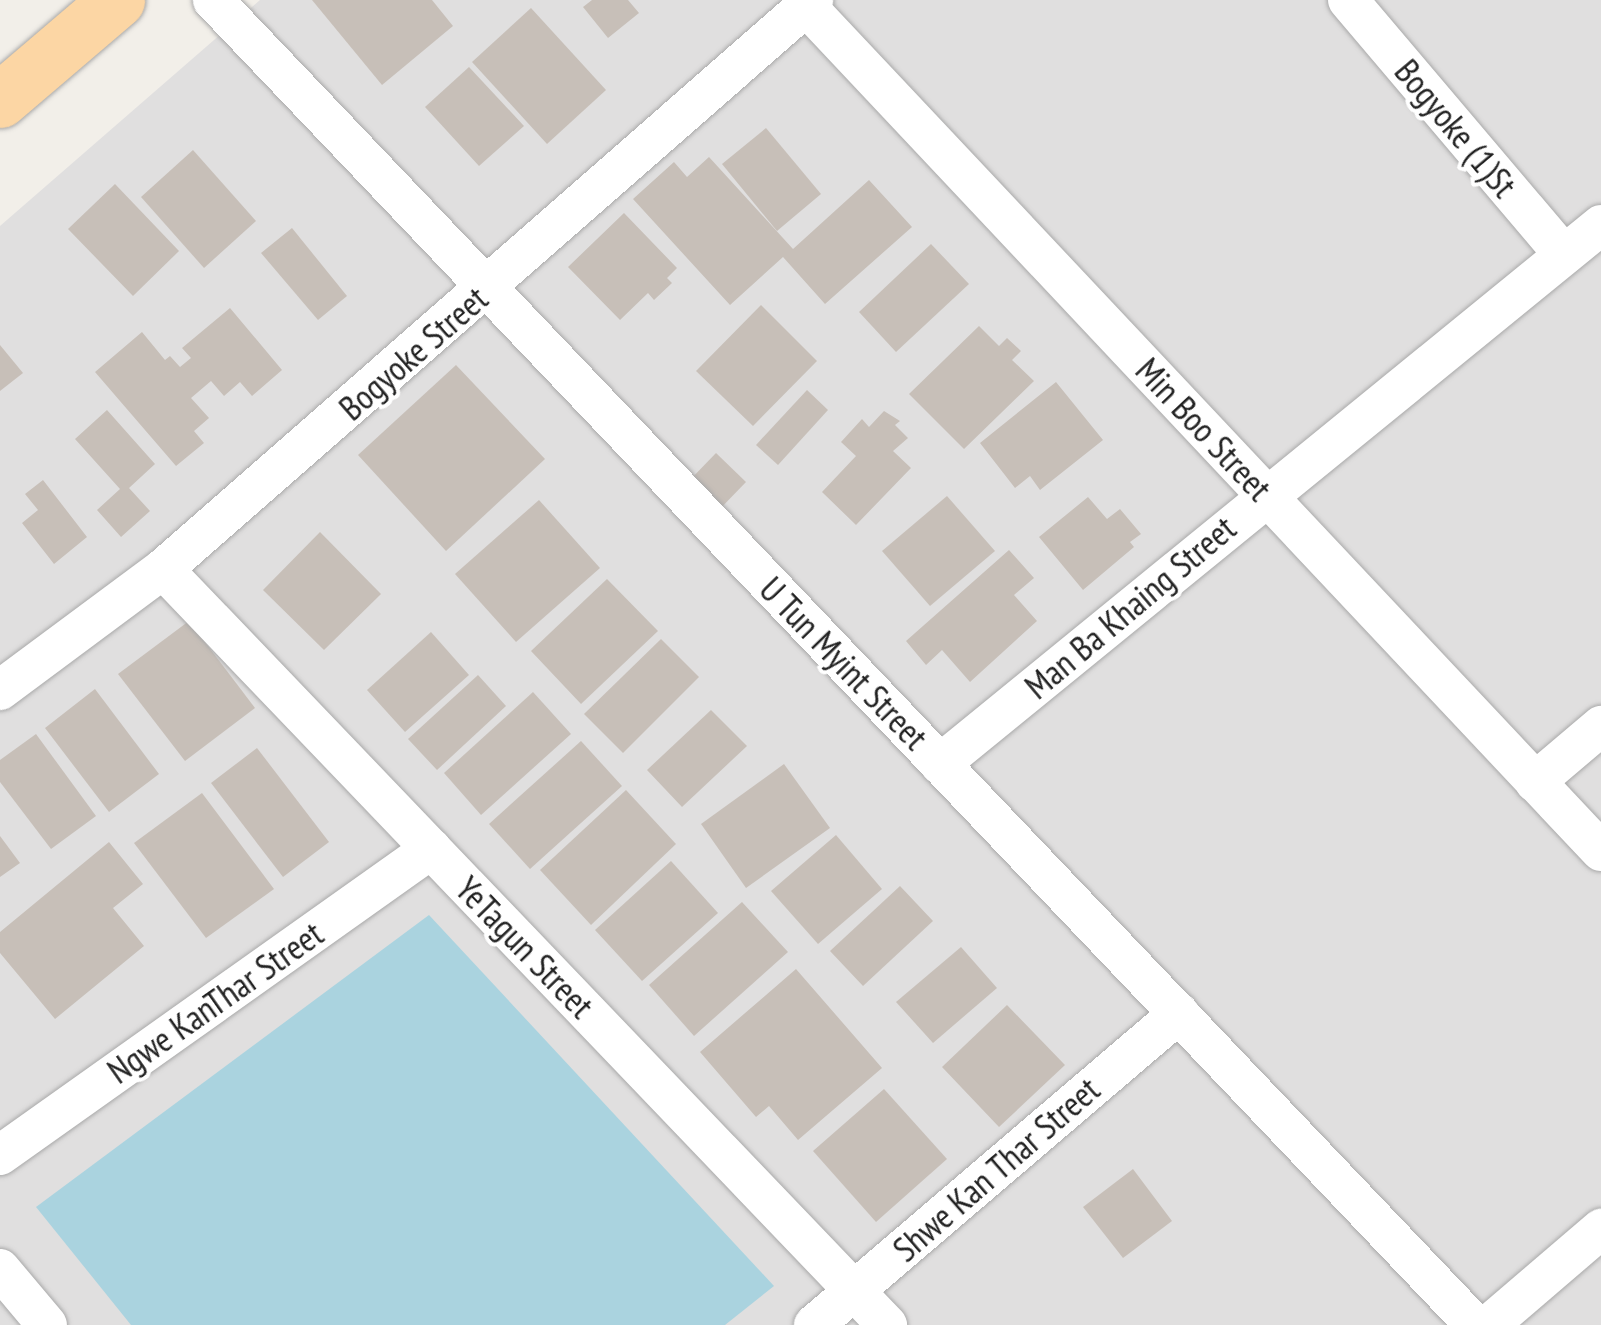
<!DOCTYPE html>
<html>
<head>
<meta charset="utf-8">
<style>
	body { margin:0 }
	#map { position:relative; width:1601px; height:1325px; overflow:hidden; background:#f2efe9; font-family:"PT Sans Narrow",sans-serif }
	div>[style] { position:absolute }
	[style*='--x'] { left:calc(var(--x)*1px); top:calc(var(--y)*1px); width:calc(var(--w)*1px); rotate:calc(var(--a)*1deg) }
	.residential>* { inset:0; background:#e0dfdf }
	.water>* { inset:0; background:#aad3df }
	.building>* { inset:0; background:#c7bfb8 }
	.roads { filter:drop-shadow(0 0 2px #a9a9a9) drop-shadow(0 0 2px #a9a9a9) }
	.street>* { height:40px; margin:-20px; padding:0 20px; transform-origin:20px; border-radius:20px; background:#fff }
	.primary>* { height:55px; margin:-27.5px; padding:0 27.5px; transform-origin:27.5px; border-radius:27.5px; background:#fcd6a4 }
	span { translate:-50% -50%; white-space:nowrap; text-align:center; line-height:1.15; -webkit-text-stroke:8px #fff; paint-order:stroke }
	.street-label { font-size:35px; color:#222 }
</style>
</head>
<body>
<div id="map">
	<div class="residential">
		<div style="clip-path:polygon(260px 0,1601px 0,1601px 1325px,0 1325px,0 226px)"></div>
	</div>
	<div class="water">
		<div style="clip-path:polygon(429px 915px,774px 1286px,725px 1325px,131px 1325px,36px 1207px)"></div>
	</div>
	<div class="building">
		<div style="clip-path:polygon(312px 0,432px 0,453px 26px,382px 85px)"></div>
		<div style="clip-path:polygon(592px 0,628px 0,639px 13px,608px 38px,583px 7px)"></div>
		<div style="clip-path:polygon(531px 8px,606px 90px,547px 144px,472px 62px)"></div>
		<div style="clip-path:polygon(469px 67px,524px 126px,479px 166px,425px 107px)"></div>
		<div style="clip-path:polygon(766px 128px,821px 194px,777px 231px,722px 164px)"></div>
		<div style="clip-path:polygon(193px 150px,256px 221px,204px 268px,141px 197px)"></div>
		<div style="clip-path:polygon(709px 157px,793px 249px,869px 180px,912px 227px,825px 304px,783px 257px,730px 305px,633px 199px,674px 162px,687px 177px)"></div>
		<div style="clip-path:polygon(115px 184px,179px 251px,133px 296px,68px 229px)"></div>
		<div style="clip-path:polygon(624px 213px,677px 268px,667px 278px,672px 283px,654px 300px,648px 293px,620px 320px,568px 267px)"></div>
		<div style="clip-path:polygon(292px 228px,347px 296px,318px 320px,261px 253px)"></div>
		<div style="clip-path:polygon(931px 244px,969px 284px,896px 352px,859px 312px)"></div>
		<div style="clip-path:polygon(761px 305px,817px 361px,753px 426px,696px 371px)"></div>
		<div style="clip-path:polygon(230px 308px,282px 370px,252px 396px,240px 382px,224px 396px,211px 381px,191px 398px,209px 418px,194px 431px,204px 443px,176px 466px,95px 372px,142px 332px,165px 360px,170px 356px,180px 367px,191px 358px,182px 348px)"></div>
		<div style="clip-path:polygon(979px 326px,999px 346px,1007px 338px,1021px 351px,1012px 360px,1034px 381px,964px 449px,909px 394px)"></div>
		<div style="clip-path:polygon(0 345px,23px 373px,0 391px)"></div>
		<div style="clip-path:polygon(456px 365px,545px 459px,446px 551px,358px 455px)"></div>
		<div style="clip-path:polygon(1056px 382px,1103px 440px,1040px 490px,1030px 476px,1015px 488px,980px 443px)"></div>
		<div style="clip-path:polygon(807px 390px,828px 410px,778px 465px,756px 445px)"></div>
		<div style="clip-path:polygon(107px 410px,155px 464px,129px 488px,150px 511px,121px 537px,97px 510px,120px 489px,75px 439px)"></div>
		<div style="clip-path:polygon(884px 411px,900px 421px,895px 425px,908px 438px,893px 451px,911px 468px,856px 525px,822px 492px,856px 456px,841px 442px,862px 419px,869px 427px)"></div>
		<div style="clip-path:polygon(716px 453px,746px 482px,716px 513px,686px 484px)"></div>
		<div style="clip-path:polygon(43px 480px,87px 537px,54px 564px,22px 523px,38px 510px,25px 494px)"></div>
		<div style="clip-path:polygon(947px 496px,995px 551px,930px 606px,882px 551px)"></div>
		<div style="clip-path:polygon(1088px 497px,1107px 519px,1120px 509px,1141px 534px,1130px 542px,1134px 547px,1083px 590px,1039px 537px)"></div>
		<div style="clip-path:polygon(539px 500px,600px 568px,516px 642px,455px 574px)"></div>
		<div style="clip-path:polygon(320px 532px,381px 594px,324px 650px,263px 590px)"></div>
		<div style="clip-path:polygon(1009px 550px,1034px 578px,1014px 595px,1037px 621px,970px 682px,942px 650px,926px 665px,906px 641px)"></div>
		<div style="clip-path:polygon(607px 579px,658px 631px,581px 704px,531px 651px)"></div>
		<div style="clip-path:polygon(189px 621px,255px 708px,185px 761px,118px 674px)"></div>
		<div style="clip-path:polygon(431px 632px,469px 675px,405px 732px,367px 690px)"></div>
		<div style="clip-path:polygon(661px 639px,699px 677px,623px 753px,584px 714px)"></div>
		<div style="clip-path:polygon(478px 675px,506px 706px,437px 770px,408px 739px)"></div>
		<div style="clip-path:polygon(95px 689px,159px 774px,109px 812px,45px 728px)"></div>
		<div style="clip-path:polygon(533px 692px,571px 734px,481px 815px,444px 773px)"></div>
		<div style="clip-path:polygon(711px 710px,747px 746px,682px 807px,647px 770px)"></div>
		<div style="clip-path:polygon(36px 734px,96px 816px,51px 849px,0 782px,0 760px)"></div>
		<div style="clip-path:polygon(581px 741px,622px 786px,530px 869px,489px 824px)"></div>
		<div style="clip-path:polygon(257px 748px,329px 842px,283px 877px,211px 783px)"></div>
		<div style="clip-path:polygon(784px 764px,830px 828px,746px 888px,701px 824px)"></div>
		<div style="clip-path:polygon(626px 790px,676px 844px,591px 925px,540px 870px)"></div>
		<div style="clip-path:polygon(202px 793px,274px 889px,206px 938px,134px 843px)"></div>
		<div style="clip-path:polygon(836px 835px,882px 889px,818px 944px,771px 891px)"></div>
		<div style="clip-path:polygon(0 836px,20px 863px,0 877px)"></div>
		<div style="clip-path:polygon(109px 842px,143px 884px,113px 908px,144px 946px,55px 1019px,0 953px,0 932px)"></div>
		<div style="clip-path:polygon(671px 861px,718px 913px,642px 981px,595px 930px)"></div>
		<div style="clip-path:polygon(900px 886px,933px 921px,863px 986px,830px 951px)"></div>
		<div style="clip-path:polygon(742px 902px,788px 952px,694px 1036px,649px 985px)"></div>
		<div style="clip-path:polygon(961px 947px,997px 988px,933px 1043px,896px 1002px)"></div>
		<div style="clip-path:polygon(796px 969px,882px 1068px,798px 1140px,769px 1106px,756px 1117px,700px 1052px)"></div>
		<div style="clip-path:polygon(1007px 1005px,1065px 1065px,999px 1127px,942px 1067px)"></div>
		<div style="clip-path:polygon(884px 1089px,947px 1159px,876px 1222px,813px 1151px)"></div>
		<div style="clip-path:polygon(1133px 1169px,1172px 1221px,1123px 1258px,1083px 1207px)"></div>
	</div>
	<div class="roads">
		<div class="street">
			<div style="--x:213;--y:0;--w:1830;--a:46.4"></div>
			<div style="--x:1348;--y:0;--w:334;--a:49.7"></div>
			<div style="--x:806;--y:6;--w:1160;--a:46.75"></div>
			<div style="--x:163;--y:569;--w:1047;--a:46.24"></div>
			<div style="--x:0;--y:690;--w:203;--a:-36.6"></div>
			<div style="--x:163;--y:569;--w:864;--a:-41.2"></div>
			<div style="--x:940;--y:764;--w:853;--a:-39.19"></div>
			<div style="--x:1535;--y:782;--w:87;--a:-40.3"></div>
			<div style="--x:0;--y:1155;--w:529;--a:-35.37"></div>
			<div style="--x:0;--y:1269;--w:73;--a:50"></div>
			<div style="--x:814;--y:1325;--w:480;--a:-40.5"></div>
			<div style="--x:1489;--y:1325;--w:148;--a:-40.6"></div>
		</div>
		<div class="primary">
			<div style="--x:0;--y:100;--w:154;--a:-40.5"></div>
		</div>
	</div>
	<div class="street-label">
		<span style="left:1456px;top:128px;rotate:50deg">Bogyoke (1)St</span>
		<span style="left:413px;top:353px;rotate:-41deg">Bogyoke Street</span>
		<span style="left:1204px;top:429px;rotate:47deg">Min Boo Street</span>
		<span style="left:1130px;top:607px;rotate:-40deg">Man Ba Khaing Street</span>
		<span style="left:844px;top:663px;rotate:46deg">U Tun Myint Street</span>
		<span style="left:525px;top:947px;rotate:46deg">YeTagun Street</span>
		<span style="left:215px;top:1002px;rotate:-35deg">Ngwe KanThar Street</span>
		<span style="left:996px;top:1169px;rotate:-41deg">Shwe Kan Thar Street</span>
	</div>
</div>
</body>
</html>
